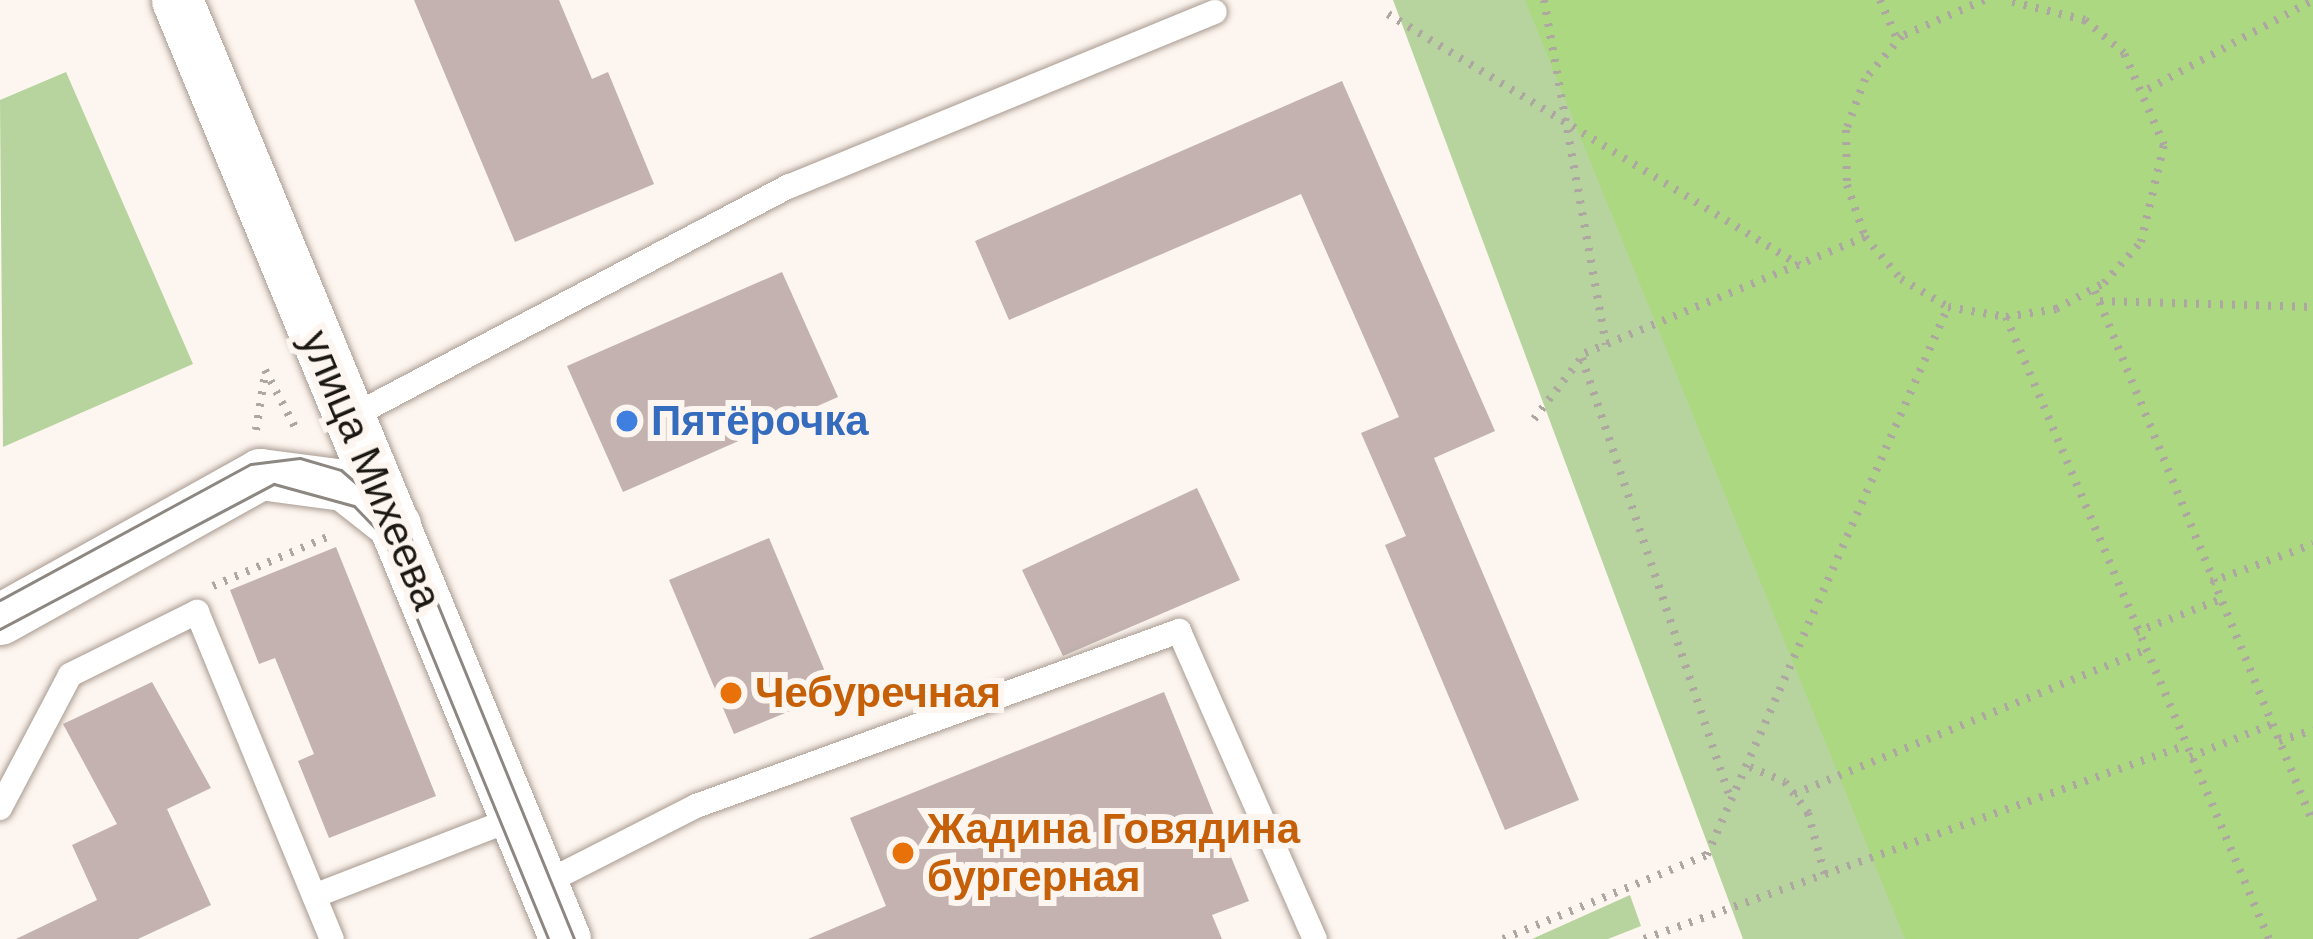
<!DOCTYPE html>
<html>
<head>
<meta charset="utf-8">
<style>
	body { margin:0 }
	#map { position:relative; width:2313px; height:939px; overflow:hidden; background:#fdf5ef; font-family:Helvetica,sans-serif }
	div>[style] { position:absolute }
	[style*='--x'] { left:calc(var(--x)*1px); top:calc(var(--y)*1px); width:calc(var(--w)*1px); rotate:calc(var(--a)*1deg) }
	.green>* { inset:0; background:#b7d49e }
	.forest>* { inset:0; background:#abd881 }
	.building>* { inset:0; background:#c3b2af }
	.path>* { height:8px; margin-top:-4px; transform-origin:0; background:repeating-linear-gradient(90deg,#ada6a1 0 3px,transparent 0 12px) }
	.roads { filter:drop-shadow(0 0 3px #a89b91) drop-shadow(0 0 3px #a89b91) }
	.lane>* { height:24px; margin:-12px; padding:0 12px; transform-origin:12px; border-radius:12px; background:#fff }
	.street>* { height:51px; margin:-25.5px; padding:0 25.5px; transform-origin:25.5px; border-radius:25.5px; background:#fff }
	.tram>* { height:3px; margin:-1.5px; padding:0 1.5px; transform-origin:1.5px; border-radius:1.5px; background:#8d8782 }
	.dots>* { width:33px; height:33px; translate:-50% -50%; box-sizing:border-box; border:6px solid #fdf5ef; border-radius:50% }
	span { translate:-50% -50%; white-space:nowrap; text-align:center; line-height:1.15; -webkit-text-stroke:12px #fdf5ef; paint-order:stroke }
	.shop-label { font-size:42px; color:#366cbe; font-weight:700 }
	.left { translate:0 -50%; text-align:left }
	.street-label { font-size:42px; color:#1b1713 }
	.food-label { font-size:42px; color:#c56008; font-weight:700 }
</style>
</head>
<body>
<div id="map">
	<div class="green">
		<div style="clip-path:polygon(1393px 0,2313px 0,2313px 939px,1743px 939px)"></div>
		<div style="clip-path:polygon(66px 72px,193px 364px,3px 447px,0 100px)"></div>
		<div style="clip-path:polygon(1630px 895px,1641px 926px,1608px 939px,1532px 939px)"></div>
	</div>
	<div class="forest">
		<div style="clip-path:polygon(1525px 0,2313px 0,2313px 939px,1905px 939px)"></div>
	</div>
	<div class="building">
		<div style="clip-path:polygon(414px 0,559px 0,592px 79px,608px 72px,654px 184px,515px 242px)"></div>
		<div style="clip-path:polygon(1342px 81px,1495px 431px,1434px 458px,1579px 800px,1505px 830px,1385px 545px,1406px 536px,1361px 433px,1399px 417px,1301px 194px,1009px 320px,975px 241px)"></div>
		<div style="clip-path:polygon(782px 272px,838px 397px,623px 492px,567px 366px)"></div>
		<div style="clip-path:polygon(1197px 488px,1240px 580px,1063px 656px,1022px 570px)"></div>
		<div style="clip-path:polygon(769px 538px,834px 693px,734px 734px,669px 580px)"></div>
		<div style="clip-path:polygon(336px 547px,436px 796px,329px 838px,298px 761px,314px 754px,275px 658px,259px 664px,230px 590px)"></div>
		<div style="clip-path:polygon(152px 682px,211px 788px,167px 809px,211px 905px,138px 939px,16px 939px,97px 900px,72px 845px,117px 824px,63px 724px)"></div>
		<div style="clip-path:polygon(1164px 692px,1249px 901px,1212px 915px,1222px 939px,808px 939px,886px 906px,850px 818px)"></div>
	</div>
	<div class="path">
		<div style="--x:1544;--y:0;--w:350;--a:79.8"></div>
		<div style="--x:1880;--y:0;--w:43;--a:66.4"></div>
		<div style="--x:1984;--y:0;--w:90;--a:156.3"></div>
		<div style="--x:1902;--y:36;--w:57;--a:130.7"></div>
		<div style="--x:1865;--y:79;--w:54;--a:110.4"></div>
		<div style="--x:1846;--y:130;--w:55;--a:89"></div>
		<div style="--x:1847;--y:185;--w:55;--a:70.9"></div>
		<div style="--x:1865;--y:237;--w:55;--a:49.4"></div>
		<div style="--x:1901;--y:279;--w:55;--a:30.8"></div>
		<div style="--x:1948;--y:307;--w:59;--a:9.8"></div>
		<div style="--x:2006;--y:317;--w:51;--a:-9.1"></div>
		<div style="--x:2056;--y:309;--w:55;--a:-28.4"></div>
		<div style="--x:2104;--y:283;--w:55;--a:-47.9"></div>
		<div style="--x:2141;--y:242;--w:100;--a:-76.7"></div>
		<div style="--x:2164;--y:145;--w:100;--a:-113.5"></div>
		<div style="--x:2124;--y:53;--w:51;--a:-139.8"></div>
		<div style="--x:2085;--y:20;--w:82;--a:-166"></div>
		<div style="--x:1388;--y:14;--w:482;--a:31.4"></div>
		<div style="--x:2148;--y:89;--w:187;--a:-28.3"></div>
		<div style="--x:2095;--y:291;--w:575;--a:67.72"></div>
		<div style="--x:2100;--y:301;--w:213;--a:1.6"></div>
		<div style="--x:2006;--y:317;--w:675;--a:67.08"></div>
		<div style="--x:1582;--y:358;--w:466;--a:71.4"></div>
		<div style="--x:265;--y:370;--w:69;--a:62.3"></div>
		<div style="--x:1534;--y:419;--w:83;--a:-52.3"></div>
		<div style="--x:1585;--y:353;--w:303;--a:-22.5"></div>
		<div style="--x:256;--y:430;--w:57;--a:-80.9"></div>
		<div style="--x:2211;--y:582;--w:109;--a:-20.4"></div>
		<div style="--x:213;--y:586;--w:129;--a:-23.2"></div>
		<div style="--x:2136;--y:632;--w:89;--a:-21.1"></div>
		<div style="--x:2279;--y:741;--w:36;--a:-18"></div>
		<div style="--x:2190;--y:757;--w:88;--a:-21.9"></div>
		<div style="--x:1750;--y:767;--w:38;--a:23"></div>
		<div style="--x:1785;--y:782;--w:39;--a:53"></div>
		<div style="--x:1808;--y:813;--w:64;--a:74.7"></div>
		<div style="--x:1794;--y:794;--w:377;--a:-22.3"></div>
		<div style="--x:1503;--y:939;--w:221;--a:-22.4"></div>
		<div style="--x:1707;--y:855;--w:599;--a:-66.26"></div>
		<div style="--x:1644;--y:939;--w:576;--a:-19.69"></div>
	</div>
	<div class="roads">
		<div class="lane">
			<div style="--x:351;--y:417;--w:496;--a:-27.8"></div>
			<div style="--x:790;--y:186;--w:459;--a:-22.3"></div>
			<div style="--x:0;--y:808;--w:150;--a:-62.2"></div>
			<div style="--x:70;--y:675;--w:142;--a:-26.4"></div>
			<div style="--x:197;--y:612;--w:354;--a:67.6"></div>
			<div style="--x:543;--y:884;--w:172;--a:-27"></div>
			<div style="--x:696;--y:806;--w:514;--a:-19.92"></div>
			<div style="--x:1179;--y:631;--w:337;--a:66.2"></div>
			<div style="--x:314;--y:896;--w:216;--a:-21.2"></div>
		</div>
		<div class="street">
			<div style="--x:177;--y:0;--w:1016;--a:67.55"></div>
			<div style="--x:0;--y:619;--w:298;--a:-29.1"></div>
			<div style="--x:260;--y:474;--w:85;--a:7.5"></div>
			<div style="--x:344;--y:485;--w:65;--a:38.1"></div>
		</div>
	</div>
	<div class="tram">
		<div style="--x:0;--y:600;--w:285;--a:-28.5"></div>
		<div style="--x:251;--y:464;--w:49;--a:-7"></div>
		<div style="--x:300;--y:458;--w:43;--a:16.3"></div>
		<div style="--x:341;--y:470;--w:86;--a:41.2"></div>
		<div style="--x:406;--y:527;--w:445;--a:67.8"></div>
		<div style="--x:0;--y:629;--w:310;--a:-27.9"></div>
		<div style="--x:274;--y:484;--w:83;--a:15.4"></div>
		<div style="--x:354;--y:506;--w:42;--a:46"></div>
		<div style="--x:383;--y:536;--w:435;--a:67.7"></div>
	</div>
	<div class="dots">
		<div style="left:627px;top:421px;background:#3f7fe0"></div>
		<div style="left:731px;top:693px;background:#e8710a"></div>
		<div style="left:903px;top:853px;background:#e8710a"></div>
	</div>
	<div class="shop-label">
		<span class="left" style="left:651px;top:421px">Пятёрочка</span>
	</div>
	<div class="street-label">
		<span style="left:371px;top:470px;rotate:67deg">улица Михеева</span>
	</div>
	<div class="food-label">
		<span class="left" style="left:755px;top:693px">Чебуречная</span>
		<span class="left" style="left:927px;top:853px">Жадина Говядина<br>бургерная</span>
	</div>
</div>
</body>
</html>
